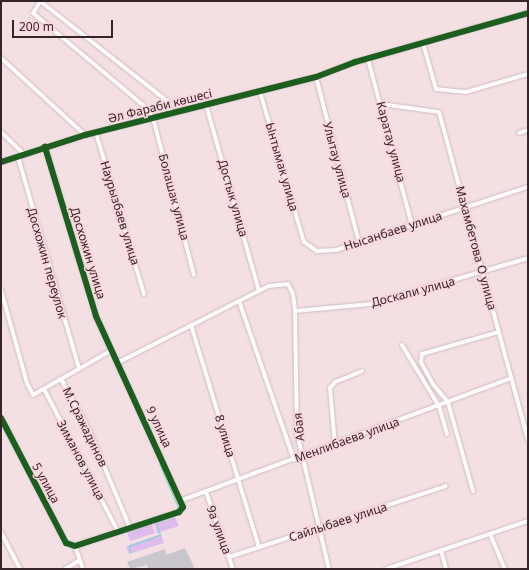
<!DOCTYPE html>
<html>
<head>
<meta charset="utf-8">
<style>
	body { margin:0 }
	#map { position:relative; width:529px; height:570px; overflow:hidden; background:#f4dfe3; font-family:"Noto Sans",sans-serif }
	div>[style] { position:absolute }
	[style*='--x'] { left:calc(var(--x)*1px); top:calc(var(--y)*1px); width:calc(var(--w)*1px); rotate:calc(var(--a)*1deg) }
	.green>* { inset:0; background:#debded }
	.stream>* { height:1px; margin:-0.5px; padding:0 0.5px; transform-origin:0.5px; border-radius:0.5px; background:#73dbd3 }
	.building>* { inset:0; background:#cac6ce }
	.roads { filter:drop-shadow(0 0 1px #cebcbf) drop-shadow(0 0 1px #cebcbf) }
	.minor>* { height:4px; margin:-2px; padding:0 2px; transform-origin:2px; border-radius:2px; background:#fdfafb }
	.cycleway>* { height:6px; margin:-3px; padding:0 3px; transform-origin:3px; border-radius:3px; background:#1b5e20 }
	span { translate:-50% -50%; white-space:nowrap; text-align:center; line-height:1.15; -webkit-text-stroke:3px #fcd7dd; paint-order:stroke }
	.street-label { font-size:12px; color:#362528 }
	.frame { position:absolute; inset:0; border:2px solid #362528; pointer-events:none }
	.scale { position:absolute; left:12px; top:20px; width:101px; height:18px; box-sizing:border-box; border:2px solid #362528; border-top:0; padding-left:5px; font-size:12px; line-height:14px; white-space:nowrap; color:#362528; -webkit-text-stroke:3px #fcd7dd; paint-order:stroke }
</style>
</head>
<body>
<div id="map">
	<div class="green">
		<div style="clip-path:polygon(175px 517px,179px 526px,157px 533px,154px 524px)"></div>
		<div style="clip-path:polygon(152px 524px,155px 533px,130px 541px,127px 532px)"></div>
		<div style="clip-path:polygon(161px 534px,164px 543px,129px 554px,126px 546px)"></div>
	</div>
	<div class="stream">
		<div style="--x:159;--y:463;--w:51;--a:66.9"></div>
		<div style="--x:130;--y:553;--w:7;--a:-98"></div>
		<div style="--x:129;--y:546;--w:33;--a:-20"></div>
		<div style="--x:160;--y:535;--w:14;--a:-107"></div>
		<div style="--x:156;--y:522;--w:26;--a:-21"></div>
	</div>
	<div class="building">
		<div style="clip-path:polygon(185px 548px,195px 569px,148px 569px,147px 565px,130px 569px,127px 562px,165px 549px,166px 555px)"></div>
	</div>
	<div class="roads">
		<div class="minor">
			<div style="--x:40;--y:1;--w:162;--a:38.2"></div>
			<div style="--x:167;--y:101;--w:14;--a:73"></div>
			<div style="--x:40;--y:2;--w:13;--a:122"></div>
			<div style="--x:33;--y:13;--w:143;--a:39.9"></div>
			<div style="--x:143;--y:105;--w:16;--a:52"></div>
			<div style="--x:153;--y:118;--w:162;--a:75.4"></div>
			<div style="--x:423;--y:43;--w:48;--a:74.2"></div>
			<div style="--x:436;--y:89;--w:30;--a:6"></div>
			<div style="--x:466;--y:92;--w:65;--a:-16.2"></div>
			<div style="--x:1;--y:58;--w:114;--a:42.5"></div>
			<div style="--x:368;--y:59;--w:172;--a:75.2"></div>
			<div style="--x:316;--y:77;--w:171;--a:75.4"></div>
			<div style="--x:260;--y:92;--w:156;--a:73.7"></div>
			<div style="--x:304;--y:242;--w:16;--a:35"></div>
			<div style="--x:317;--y:251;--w:19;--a:-3"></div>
			<div style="--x:336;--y:250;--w:202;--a:-18.2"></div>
			<div style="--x:381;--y:104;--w:59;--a:7.9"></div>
			<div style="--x:439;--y:112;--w:340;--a:74.8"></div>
			<div style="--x:206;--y:105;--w:193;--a:74.1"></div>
			<div style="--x:1;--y:132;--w:33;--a:44"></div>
			<div style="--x:96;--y:133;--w:168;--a:73.4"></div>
			<div style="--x:519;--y:133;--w:9;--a:-18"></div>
			<div style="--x:18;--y:157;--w:220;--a:73.9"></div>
			<div style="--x:1;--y:162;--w:88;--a:-17.8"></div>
			<div style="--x:85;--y:135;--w:238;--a:-14.1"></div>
			<div style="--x:316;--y:77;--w:42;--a:-21"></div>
			<div style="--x:355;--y:62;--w:180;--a:-15.8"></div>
			<div style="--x:1;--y:290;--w:97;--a:74.4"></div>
			<div style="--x:27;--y:383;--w:13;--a:63"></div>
			<div style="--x:33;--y:395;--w:32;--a:-30"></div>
			<div style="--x:239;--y:301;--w:168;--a:70.9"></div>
			<div style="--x:295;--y:311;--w:76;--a:-5.3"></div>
			<div style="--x:371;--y:304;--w:164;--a:-16.3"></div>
			<div style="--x:191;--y:325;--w:232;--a:73"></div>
			<div style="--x:402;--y:345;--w:71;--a:58.8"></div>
			<div style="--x:439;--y:406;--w:29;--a:74"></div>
			<div style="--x:112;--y:350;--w:59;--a:150.4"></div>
			<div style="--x:61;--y:379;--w:58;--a:61.2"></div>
			<div style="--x:89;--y:430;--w:106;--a:67.3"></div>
			<div style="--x:117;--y:363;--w:170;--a:-26.9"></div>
			<div style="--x:269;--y:286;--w:19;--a:-6"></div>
			<div style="--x:288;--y:284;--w:11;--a:63"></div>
			<div style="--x:293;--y:294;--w:17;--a:83"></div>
			<div style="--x:295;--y:311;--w:122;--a:89.1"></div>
			<div style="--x:297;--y:433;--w:140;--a:76.8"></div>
			<div style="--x:44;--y:389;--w:161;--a:62.6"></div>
			<div style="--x:1;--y:418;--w:141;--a:62.5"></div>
			<div style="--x:66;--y:543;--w:9;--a:18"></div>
			<div style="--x:75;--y:546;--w:109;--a:-18.1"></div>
			<div style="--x:179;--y:512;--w:6;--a:-51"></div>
			<div style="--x:183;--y:507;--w:210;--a:-114.5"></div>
			<div style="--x:96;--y:316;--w:177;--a:-106.8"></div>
			<div style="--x:335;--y:445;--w:57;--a:-95"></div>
			<div style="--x:330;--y:388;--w:8;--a:-50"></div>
			<div style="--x:335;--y:382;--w:29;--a:-22"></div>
			<div style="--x:473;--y:491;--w:92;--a:-105.7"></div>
			<div style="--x:448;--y:402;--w:23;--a:-130"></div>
			<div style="--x:433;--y:384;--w:25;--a:-119"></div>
			<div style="--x:421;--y:362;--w:8;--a:-83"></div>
			<div style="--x:422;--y:354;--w:79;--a:-16.1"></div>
			<div style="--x:206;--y:492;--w:82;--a:70.7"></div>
			<div style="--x:182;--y:500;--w:351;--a:-20.3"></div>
			<div style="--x:1;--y:532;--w:42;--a:62.8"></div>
			<div style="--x:490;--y:534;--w:38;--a:67"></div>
			<div style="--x:75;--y:546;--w:24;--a:71"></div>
			<div style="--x:441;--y:550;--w:20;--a:75"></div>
			<div style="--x:229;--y:557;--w:228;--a:-18.1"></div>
			<div style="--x:65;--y:569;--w:17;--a:-31"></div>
			<div style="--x:386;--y:569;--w:150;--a:-18.7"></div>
		</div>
	</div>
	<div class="cycleway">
		<div style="--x:1;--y:162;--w:88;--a:-17.8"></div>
		<div style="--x:85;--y:135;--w:238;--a:-14.1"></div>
		<div style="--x:316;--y:77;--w:42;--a:-21"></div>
		<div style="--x:355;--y:62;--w:180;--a:-15.8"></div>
		<div style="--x:1;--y:418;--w:141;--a:62.5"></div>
		<div style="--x:66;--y:543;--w:9;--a:18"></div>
		<div style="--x:75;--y:546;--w:109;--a:-18.1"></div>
		<div style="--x:179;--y:512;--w:6;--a:-51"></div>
		<div style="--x:183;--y:507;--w:210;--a:-114.5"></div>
		<div style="--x:96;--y:316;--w:177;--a:-106.8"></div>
	</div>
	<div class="street-label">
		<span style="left:160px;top:106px;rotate:-14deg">Әл Фараби көшесі</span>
		<span style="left:391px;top:142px;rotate:75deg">Каратау улица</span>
		<span style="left:337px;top:160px;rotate:75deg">Улытау улица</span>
		<span style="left:282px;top:167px;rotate:74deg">Ынтымак улица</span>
		<span style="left:174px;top:197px;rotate:75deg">Болашак улица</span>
		<span style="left:233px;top:198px;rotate:74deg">Достык улица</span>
		<span style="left:120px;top:213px;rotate:73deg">Наурызбаев улица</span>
		<span style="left:393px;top:231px;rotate:-18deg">Нысанбаев улица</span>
		<span style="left:476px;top:248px;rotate:75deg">Махамбетова О улица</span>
		<span style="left:88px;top:253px;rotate:73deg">Досхожин улица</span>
		<span style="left:47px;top:263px;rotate:74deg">Досхожин переулок</span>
		<span style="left:413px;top:292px;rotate:-15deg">Доскали улица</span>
		<span style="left:85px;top:427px;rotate:64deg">М.Сражадинов</span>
		<span style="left:159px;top:427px;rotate:65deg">9 улица</span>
		<span style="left:299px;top:427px;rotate:-96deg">Абая</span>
		<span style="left:225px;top:436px;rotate:73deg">8 улица</span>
		<span style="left:347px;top:440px;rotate:-20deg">Менлибаева улица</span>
		<span style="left:81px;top:460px;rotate:62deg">Зиманов улица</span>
		<span style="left:46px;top:483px;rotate:61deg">5 улица</span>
		<span style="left:338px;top:522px;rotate:-18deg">Сайлыбаев улица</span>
		<span style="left:219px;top:530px;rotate:70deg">9а улица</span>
	</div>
	<div class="frame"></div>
	<div class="scale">200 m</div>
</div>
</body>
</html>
